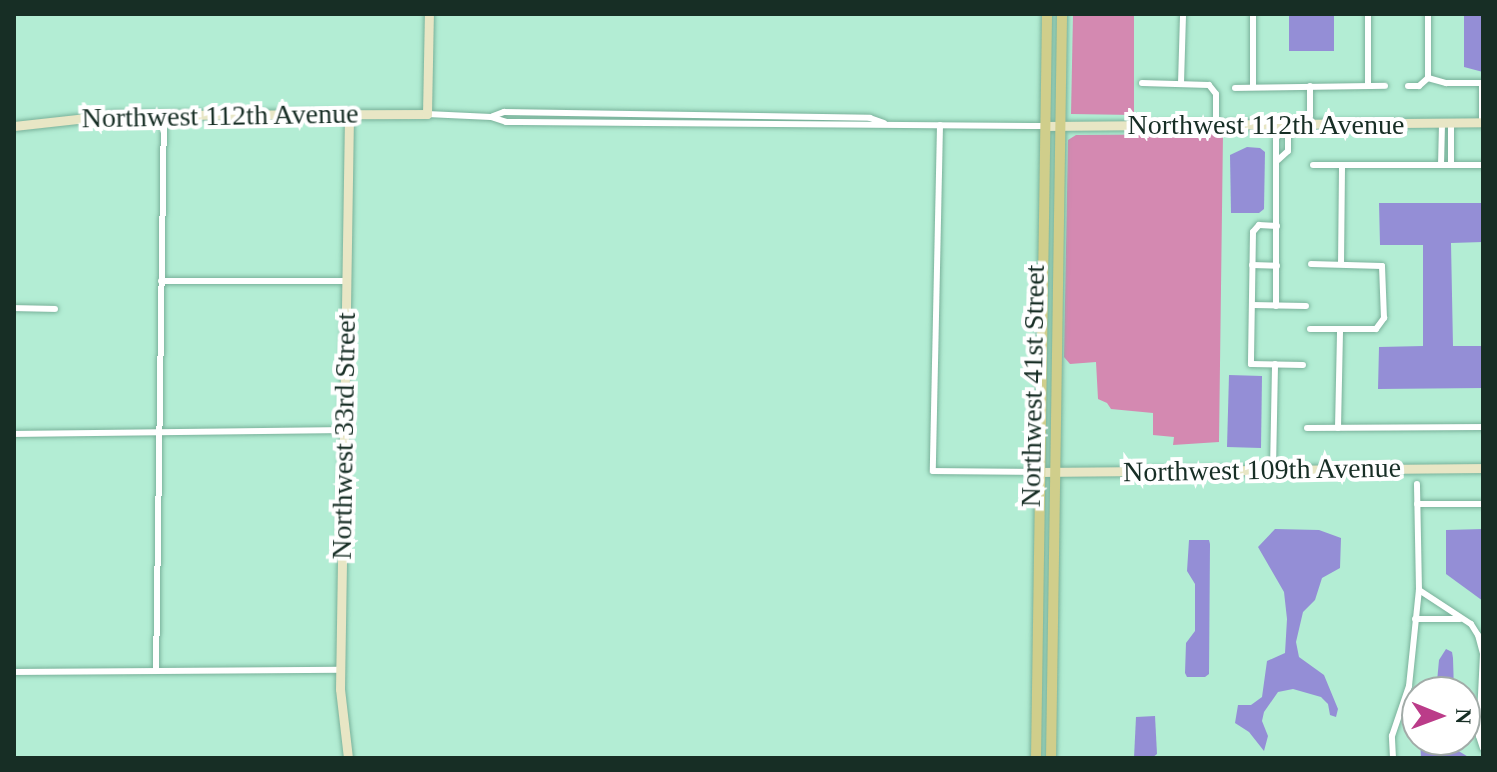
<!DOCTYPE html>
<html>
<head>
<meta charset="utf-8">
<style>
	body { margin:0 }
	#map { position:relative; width:1497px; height:772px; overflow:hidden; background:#b3edd4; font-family:"Times New Roman",serif }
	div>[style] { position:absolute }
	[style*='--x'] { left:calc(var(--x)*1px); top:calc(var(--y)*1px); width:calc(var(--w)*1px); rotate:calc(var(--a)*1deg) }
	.forest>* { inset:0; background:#d489b1 }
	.water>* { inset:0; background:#948ed6 }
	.roads { filter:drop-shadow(0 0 2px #79b19a) drop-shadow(0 0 2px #79b19a) }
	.street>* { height:6px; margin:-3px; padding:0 3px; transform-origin:3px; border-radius:3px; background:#fff }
	.secondary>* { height:9px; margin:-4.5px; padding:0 4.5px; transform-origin:4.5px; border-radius:4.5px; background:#e8e6c5 }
	.primary>* { height:10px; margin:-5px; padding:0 5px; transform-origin:5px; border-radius:5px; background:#d0ce8b }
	span { translate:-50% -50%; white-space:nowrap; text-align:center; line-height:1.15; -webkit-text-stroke:8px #fff; paint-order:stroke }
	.street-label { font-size:28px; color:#172e25 }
	.frame { position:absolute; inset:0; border:16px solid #172e25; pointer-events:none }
	.north { position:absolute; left:1401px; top:676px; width:80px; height:80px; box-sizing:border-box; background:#fff; border:2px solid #a2aba8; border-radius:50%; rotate:91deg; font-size:22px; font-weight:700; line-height:32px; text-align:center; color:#172e25 }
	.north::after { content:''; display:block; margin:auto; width:28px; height:36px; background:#bb3c89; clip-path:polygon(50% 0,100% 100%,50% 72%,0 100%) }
</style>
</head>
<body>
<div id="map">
	<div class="forest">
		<div style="clip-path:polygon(1073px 14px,1134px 14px,1134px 115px,1071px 114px)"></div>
		<div style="clip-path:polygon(1223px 134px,1219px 442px,1173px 445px,1174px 437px,1153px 435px,1153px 413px,1111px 409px,1107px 403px,1098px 399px,1096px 362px,1070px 364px,1064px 357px,1068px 140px,1076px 135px)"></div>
	</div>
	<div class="water">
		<div style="clip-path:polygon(1289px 14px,1334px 14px,1334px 51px,1289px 51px)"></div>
		<div style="clip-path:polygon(1464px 14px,1483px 14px,1483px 72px,1464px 67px)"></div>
		<div style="clip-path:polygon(1247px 147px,1260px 148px,1265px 152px,1264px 209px,1259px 213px,1231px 213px,1230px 155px)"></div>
		<div style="clip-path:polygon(1379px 203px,1483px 203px,1483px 242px,1451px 243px,1453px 346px,1483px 346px,1483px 388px,1378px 389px,1379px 347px,1423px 346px,1423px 245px,1380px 245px)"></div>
		<div style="clip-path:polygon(1229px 375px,1262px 376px,1261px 448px,1227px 447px)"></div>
		<div style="clip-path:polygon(1275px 529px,1319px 530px,1341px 538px,1340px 568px,1322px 578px,1315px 600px,1303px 612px,1296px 642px,1299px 657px,1324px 675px,1338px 709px,1336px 717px,1330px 715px,1328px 704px,1321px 697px,1293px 689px,1278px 692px,1264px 712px,1262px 721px,1268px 736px,1264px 751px,1249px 732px,1235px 723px,1238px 705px,1251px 705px,1262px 697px,1267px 661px,1285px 653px,1287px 619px,1284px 592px,1258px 547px)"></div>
		<div style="clip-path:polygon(1483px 529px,1483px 601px,1446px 574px,1446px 530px)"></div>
		<div style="clip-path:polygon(1189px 540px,1209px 540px,1210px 544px,1209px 674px,1205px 677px,1187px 677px,1185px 673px,1186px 643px,1195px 631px,1195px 584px,1187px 571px)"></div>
		<div style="clip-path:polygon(1446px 649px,1452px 652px,1453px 658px,1454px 692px,1436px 692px,1439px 660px)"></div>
		<div style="clip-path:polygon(1155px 716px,1157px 754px,1152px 758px,1134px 758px,1136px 717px)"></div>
		<div style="clip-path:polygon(1420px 740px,1450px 740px,1452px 747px,1470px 758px,1421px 758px)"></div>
	</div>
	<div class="roads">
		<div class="street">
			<div style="--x:1428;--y:78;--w:64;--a:-90"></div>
			<div style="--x:1142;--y:83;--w:67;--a:1.7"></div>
			<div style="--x:1209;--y:85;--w:11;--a:52"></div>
			<div style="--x:1216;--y:94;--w:31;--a:90"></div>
			<div style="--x:1181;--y:83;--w:69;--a:-88.3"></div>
			<div style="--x:1482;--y:83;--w:39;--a:90"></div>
			<div style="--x:1368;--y:85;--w:71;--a:-90"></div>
			<div style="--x:1253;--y:86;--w:72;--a:-90"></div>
			<div style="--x:1408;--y:86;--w:11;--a:0"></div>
			<div style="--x:1419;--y:86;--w:12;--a:-42"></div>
			<div style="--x:1428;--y:78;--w:19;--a:16"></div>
			<div style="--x:1446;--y:83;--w:37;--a:0"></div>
			<div style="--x:1235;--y:88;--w:150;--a:-0.8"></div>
			<div style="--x:427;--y:114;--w:64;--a:2.7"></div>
			<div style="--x:491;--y:117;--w:16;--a:18"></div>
			<div style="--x:506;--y:122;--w:539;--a:0.43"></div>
			<div style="--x:493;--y:116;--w:12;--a:-20"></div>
			<div style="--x:504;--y:112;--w:366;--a:0.9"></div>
			<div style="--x:870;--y:118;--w:15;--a:20"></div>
			<div style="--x:1451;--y:123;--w:42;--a:90"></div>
			<div style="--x:1302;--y:124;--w:11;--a:-45"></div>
			<div style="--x:1310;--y:116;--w:30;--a:-90"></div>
			<div style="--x:940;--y:125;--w:346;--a:91.2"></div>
			<div style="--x:933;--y:471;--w:108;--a:0.5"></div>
			<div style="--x:1278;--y:160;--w:13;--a:-42"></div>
			<div style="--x:1288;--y:151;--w:19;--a:-90"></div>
			<div style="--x:1288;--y:132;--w:9;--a:-126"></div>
			<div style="--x:1313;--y:165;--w:170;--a:0"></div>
			<div style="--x:1441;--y:165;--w:42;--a:-88.6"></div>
			<div style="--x:1277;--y:226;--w:18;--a:-177"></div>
			<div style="--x:1259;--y:225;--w:9;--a:131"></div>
			<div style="--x:1253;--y:232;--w:132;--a:90.9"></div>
			<div style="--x:1251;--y:364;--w:52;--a:1.1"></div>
			<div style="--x:1341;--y:264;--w:98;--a:-89.4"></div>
			<div style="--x:1252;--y:265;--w:25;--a:2"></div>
			<div style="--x:161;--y:281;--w:185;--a:0"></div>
			<div style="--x:1252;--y:305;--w:54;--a:1.1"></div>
			<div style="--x:1276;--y:306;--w:167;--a:-90"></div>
			<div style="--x:1276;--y:139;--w:16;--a:-63"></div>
			<div style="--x:14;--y:308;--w:41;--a:1.4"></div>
			<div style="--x:1310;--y:329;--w:66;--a:0"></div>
			<div style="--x:1376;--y:329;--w:14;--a:-54"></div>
			<div style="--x:1384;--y:318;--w:52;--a:-92.2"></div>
			<div style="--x:1382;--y:266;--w:71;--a:-178.4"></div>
			<div style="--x:1307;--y:428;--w:176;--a:-0.3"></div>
			<div style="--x:1338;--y:428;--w:99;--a:-88.8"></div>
			<div style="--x:14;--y:434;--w:330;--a:-0.7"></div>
			<div style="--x:1273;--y:470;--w:106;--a:-88.9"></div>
			<div style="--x:1417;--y:504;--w:66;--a:0"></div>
			<div style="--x:1419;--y:590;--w:62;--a:33.2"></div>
			<div style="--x:1471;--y:624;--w:13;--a:58"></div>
			<div style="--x:1478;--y:635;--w:20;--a:75"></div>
			<div style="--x:1483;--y:654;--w:82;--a:92.8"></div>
			<div style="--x:1479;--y:736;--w:13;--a:72"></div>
			<div style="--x:1415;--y:619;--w:45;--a:0"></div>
			<div style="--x:156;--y:671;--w:556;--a:-89.18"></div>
			<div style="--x:14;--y:672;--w:326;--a:-0.4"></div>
			<div style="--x:1393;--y:758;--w:22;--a:-93"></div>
			<div style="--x:1392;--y:736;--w:53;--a:-71.2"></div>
			<div style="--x:1409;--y:686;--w:97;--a:-84.1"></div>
			<div style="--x:1419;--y:590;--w:106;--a:-91.1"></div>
		</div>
		<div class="secondary">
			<div style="--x:14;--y:126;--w:100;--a:-6.3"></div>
			<div style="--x:113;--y:115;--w:314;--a:-0.2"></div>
			<div style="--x:427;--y:114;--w:100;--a:-88.9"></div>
			<div style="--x:1049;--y:126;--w:434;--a:-0.5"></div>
			<div style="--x:1041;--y:472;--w:442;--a:-0.5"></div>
			<div style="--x:348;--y:758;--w:69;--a:-96.6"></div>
			<div style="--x:340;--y:689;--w:576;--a:-89.1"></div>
		</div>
		<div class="primary">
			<div style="--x:1036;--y:758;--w:744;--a:-89.15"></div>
			<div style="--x:1051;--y:758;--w:744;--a:-89.15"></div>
		</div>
	</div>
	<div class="street-label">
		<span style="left:220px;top:116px;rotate:-1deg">Northwest 112th Avenue</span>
		<span style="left:1266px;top:125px">Northwest 112th Avenue</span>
		<span style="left:1033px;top:386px;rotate:-89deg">Northwest 41st Street</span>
		<span style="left:344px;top:436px;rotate:-89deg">Northwest 33rd Street</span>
		<span style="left:1262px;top:470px;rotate:-1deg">Northwest 109th Avenue</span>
	</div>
	<div class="frame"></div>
	<div class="north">N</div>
</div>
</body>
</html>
